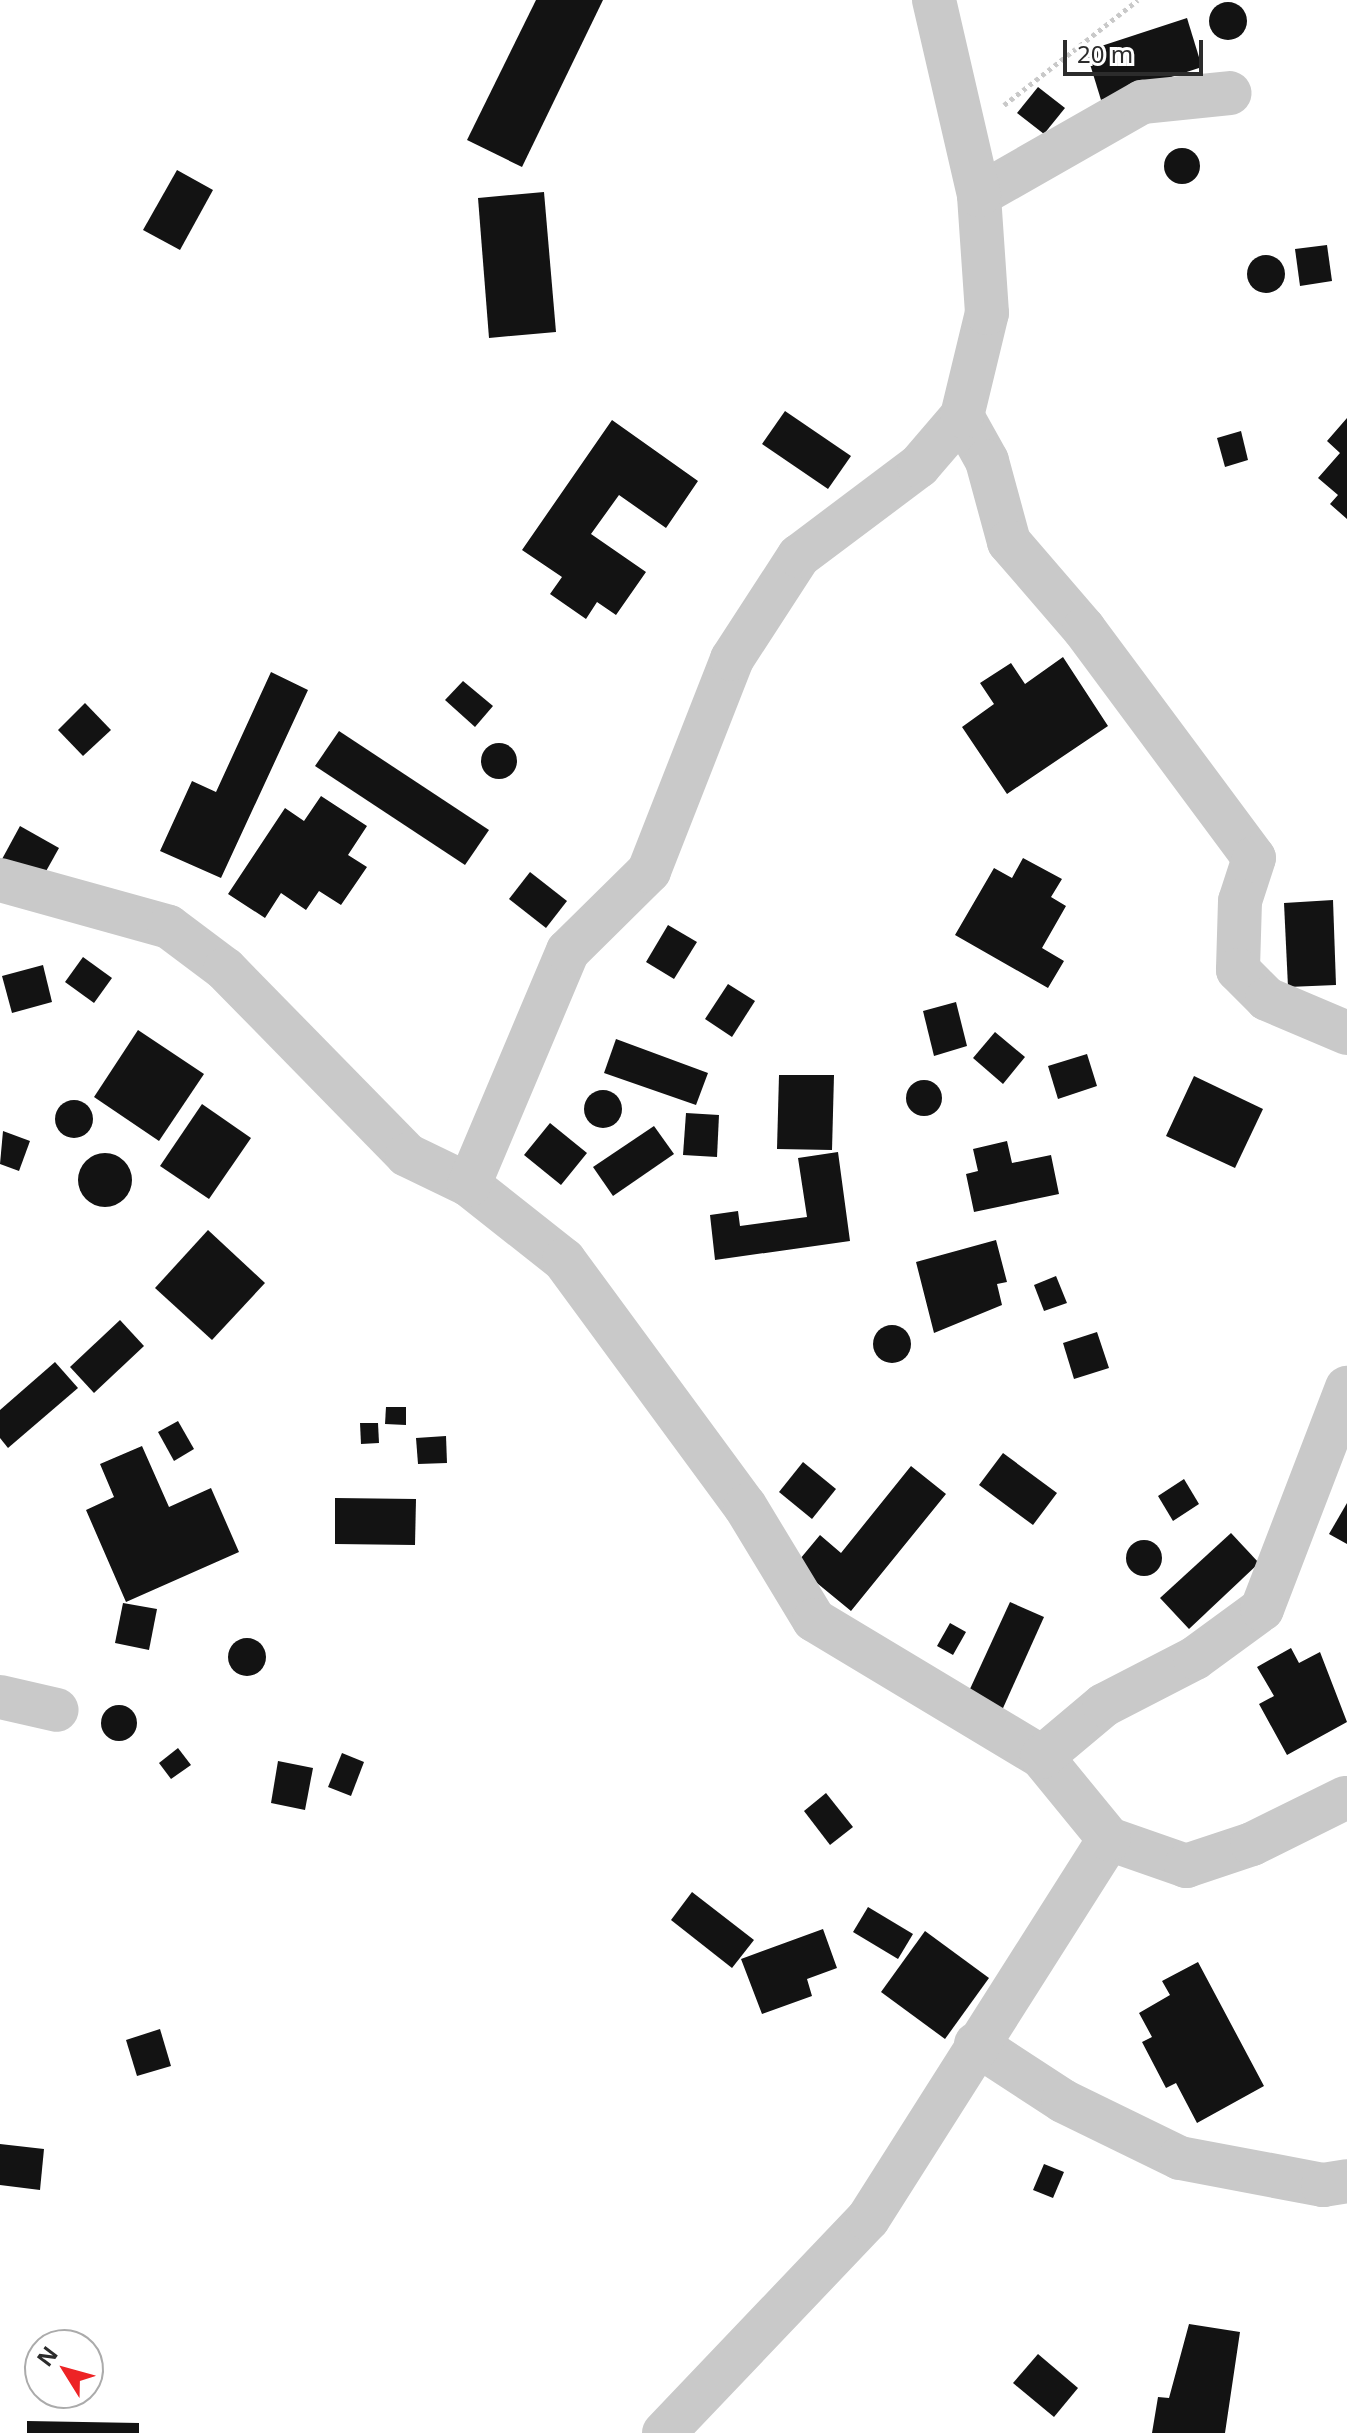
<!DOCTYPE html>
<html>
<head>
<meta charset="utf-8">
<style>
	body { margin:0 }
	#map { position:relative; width:1347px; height:2433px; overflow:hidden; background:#fff; font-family:"Noto Sans",sans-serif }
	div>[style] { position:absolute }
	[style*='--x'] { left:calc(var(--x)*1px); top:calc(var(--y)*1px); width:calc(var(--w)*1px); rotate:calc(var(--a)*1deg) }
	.building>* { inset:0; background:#131313 }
	.round { border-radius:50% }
	.path>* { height:5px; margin-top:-2.5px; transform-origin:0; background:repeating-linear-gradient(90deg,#c9c9c9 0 4px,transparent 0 8px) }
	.minor>* { height:44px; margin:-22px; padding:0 22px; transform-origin:22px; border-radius:22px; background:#c9c9c9 }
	span { translate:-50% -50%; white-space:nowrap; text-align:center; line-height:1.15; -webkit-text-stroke:8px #fff; paint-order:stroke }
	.north { position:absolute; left:24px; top:2329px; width:80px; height:80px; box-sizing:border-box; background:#fff; border:2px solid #ababab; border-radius:50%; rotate:307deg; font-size:22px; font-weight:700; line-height:32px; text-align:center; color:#2c2c2c }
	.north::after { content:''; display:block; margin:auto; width:28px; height:36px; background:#ed2325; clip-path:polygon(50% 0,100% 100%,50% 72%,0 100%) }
	.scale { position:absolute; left:1063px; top:40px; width:140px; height:36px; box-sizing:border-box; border:4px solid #2c2c2c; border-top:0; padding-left:10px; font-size:24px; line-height:28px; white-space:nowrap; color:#2c2c2c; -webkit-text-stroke:6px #fff; paint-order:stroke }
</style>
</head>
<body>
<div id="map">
	<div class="building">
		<div style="clip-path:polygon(536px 0,603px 0,522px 167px,467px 140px)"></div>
		<div class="round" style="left:1209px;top:2px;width:38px;height:38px"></div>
		<div style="clip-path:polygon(1187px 18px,1202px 67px,1101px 100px,1086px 51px)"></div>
		<div style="clip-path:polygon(1038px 87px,1065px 108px,1044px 134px,1017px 113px)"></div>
		<div class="round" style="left:1164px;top:148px;width:36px;height:36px"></div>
		<div style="clip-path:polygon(177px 170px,213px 190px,180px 250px,143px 230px)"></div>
		<div style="clip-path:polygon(544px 192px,556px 332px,489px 338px,478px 198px)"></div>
		<div style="clip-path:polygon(1327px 245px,1332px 281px,1300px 286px,1295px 249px)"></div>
		<div class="round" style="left:1247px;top:255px;width:38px;height:38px"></div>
		<div style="clip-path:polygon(785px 411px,851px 456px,828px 489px,762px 444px)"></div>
		<div style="clip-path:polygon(1347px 418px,1347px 519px,1330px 504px,1338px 495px,1318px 478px,1340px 453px,1327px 441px)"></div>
		<div style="clip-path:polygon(612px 420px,698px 481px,666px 528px,619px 495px,591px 534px,646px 572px,616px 615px,597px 602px,586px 619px,550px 594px,562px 577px,522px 550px)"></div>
		<div style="clip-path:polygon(1241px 431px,1248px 460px,1225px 467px,1217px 438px)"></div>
		<div style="clip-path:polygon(1063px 657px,1108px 726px,1007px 794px,962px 727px,994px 704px,980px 683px,1011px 663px,1025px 684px)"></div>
		<div style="clip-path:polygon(271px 672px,308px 690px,221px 878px,160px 851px,192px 781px,216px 792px)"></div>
		<div style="clip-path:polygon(463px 681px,493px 706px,475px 727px,445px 700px)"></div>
		<div style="clip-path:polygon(85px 703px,111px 730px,83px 756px,58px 730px)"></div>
		<div style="clip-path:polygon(339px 731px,489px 830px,465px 865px,315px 766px)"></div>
		<div class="round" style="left:481px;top:743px;width:36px;height:36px"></div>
		<div style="clip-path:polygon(321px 796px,367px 826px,348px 855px,367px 867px,341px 905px,319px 891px,306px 910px,281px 893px,265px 918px,228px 894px,285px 808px,304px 821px)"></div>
		<div style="clip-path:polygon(20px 826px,59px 848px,40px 882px,1px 861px)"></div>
		<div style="clip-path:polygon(1023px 858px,1062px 879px,1051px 897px,1066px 906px,1042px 948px,1064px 961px,1048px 988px,955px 935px,994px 868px,1012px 878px)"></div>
		<div style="clip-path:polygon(530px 872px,567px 901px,546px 928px,509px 899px)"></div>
		<div style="clip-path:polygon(1333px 900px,1336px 985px,1288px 987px,1284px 903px)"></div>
		<div style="clip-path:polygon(668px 925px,697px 942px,674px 979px,646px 962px)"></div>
		<div style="clip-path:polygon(83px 957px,112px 978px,94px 1003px,65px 982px)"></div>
		<div style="clip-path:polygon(43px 965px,52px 1002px,12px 1013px,2px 976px)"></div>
		<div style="clip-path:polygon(728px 984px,755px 1001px,732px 1037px,705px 1019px)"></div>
		<div style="clip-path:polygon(956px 1002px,967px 1046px,934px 1056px,923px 1011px)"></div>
		<div style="clip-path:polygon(138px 1030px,204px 1074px,159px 1141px,94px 1097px)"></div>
		<div style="clip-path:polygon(995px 1032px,1025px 1057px,1003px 1084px,973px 1058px)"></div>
		<div style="clip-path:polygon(616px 1039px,708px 1073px,696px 1105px,604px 1073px)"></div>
		<div style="clip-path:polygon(1087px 1054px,1097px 1086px,1058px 1099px,1048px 1066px)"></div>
		<div style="clip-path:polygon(779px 1075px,834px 1075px,832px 1150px,777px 1149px)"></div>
		<div style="clip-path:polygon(1194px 1076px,1263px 1109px,1235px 1168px,1166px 1136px)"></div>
		<div class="round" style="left:906px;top:1080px;width:36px;height:36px"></div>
		<div class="round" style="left:584px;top:1090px;width:38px;height:38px"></div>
		<div class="round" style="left:55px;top:1100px;width:38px;height:38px"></div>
		<div style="clip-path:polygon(202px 1104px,251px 1138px,209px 1199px,160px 1166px)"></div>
		<div style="clip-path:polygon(686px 1113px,719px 1115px,717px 1157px,683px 1155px)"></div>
		<div style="clip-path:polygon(550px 1123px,587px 1153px,561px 1185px,524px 1155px)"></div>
		<div style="clip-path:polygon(654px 1126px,674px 1154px,613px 1196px,593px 1167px)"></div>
		<div style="clip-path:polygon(3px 1131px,30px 1141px,19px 1171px,0 1164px)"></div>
		<div style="clip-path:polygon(1007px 1141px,1012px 1163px,1051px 1155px,1059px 1194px,974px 1212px,966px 1174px,978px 1171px,973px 1149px)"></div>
		<div style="clip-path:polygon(838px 1152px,850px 1241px,715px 1260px,710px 1215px,738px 1211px,740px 1226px,807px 1217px,798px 1158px)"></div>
		<div class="round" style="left:78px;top:1153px;width:54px;height:54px"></div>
		<div style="clip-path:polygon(208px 1230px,265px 1283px,212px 1340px,155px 1288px)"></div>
		<div style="clip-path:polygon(996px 1240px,1007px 1282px,997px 1284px,1002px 1305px,934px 1333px,916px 1262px)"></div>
		<div style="clip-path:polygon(1056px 1276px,1067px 1303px,1044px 1311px,1034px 1285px)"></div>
		<div style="clip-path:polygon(120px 1320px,144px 1346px,94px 1393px,70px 1367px)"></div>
		<div class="round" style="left:873px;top:1325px;width:38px;height:38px"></div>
		<div style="clip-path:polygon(1097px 1332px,1109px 1368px,1074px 1379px,1063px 1343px)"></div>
		<div style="clip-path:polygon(55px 1362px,78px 1388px,8px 1448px,0 1438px,0 1410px)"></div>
		<div style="clip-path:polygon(386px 1407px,406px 1407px,406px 1425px,385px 1424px)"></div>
		<div style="clip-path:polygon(178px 1421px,194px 1449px,174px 1461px,158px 1432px)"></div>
		<div style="clip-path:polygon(360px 1423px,378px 1423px,379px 1443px,361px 1444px)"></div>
		<div style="clip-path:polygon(446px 1436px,447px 1463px,418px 1464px,416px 1438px)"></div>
		<div style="clip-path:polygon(142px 1446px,169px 1507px,211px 1488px,239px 1552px,126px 1602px,86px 1510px,114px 1497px,100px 1464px)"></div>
		<div style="clip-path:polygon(1003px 1453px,1057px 1493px,1033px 1525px,979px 1485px)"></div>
		<div style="clip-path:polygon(803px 1462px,836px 1489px,812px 1519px,779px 1492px)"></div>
		<div style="clip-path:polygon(911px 1466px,946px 1494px,851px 1611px,795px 1565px,820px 1535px,841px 1553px)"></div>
		<div style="clip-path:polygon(1184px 1479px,1199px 1504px,1173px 1521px,1158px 1496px)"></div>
		<div style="clip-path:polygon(335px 1498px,416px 1499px,415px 1545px,335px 1544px)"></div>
		<div style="clip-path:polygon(1347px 1503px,1347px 1544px,1329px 1534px)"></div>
		<div style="clip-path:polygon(1231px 1533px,1259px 1563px,1189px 1629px,1160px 1598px)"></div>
		<div class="round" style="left:1126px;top:1540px;width:36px;height:36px"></div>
		<div style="clip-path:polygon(1010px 1602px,1044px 1617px,999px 1717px,964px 1702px)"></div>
		<div style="clip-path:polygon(123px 1603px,157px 1609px,149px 1650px,115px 1643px)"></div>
		<div style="clip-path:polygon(950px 1623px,966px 1632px,953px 1655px,937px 1646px)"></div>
		<div class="round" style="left:228px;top:1638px;width:38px;height:38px"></div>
		<div style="clip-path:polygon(1291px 1648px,1299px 1663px,1320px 1652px,1347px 1722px,1287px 1755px,1259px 1704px,1274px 1696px,1257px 1667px)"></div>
		<div class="round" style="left:101px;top:1705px;width:36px;height:36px"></div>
		<div style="clip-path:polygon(178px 1748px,191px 1765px,171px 1779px,159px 1763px)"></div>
		<div style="clip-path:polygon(342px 1753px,364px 1762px,351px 1796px,328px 1787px)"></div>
		<div style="clip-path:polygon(278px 1761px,313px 1768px,305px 1810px,271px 1803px)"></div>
		<div style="clip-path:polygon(826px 1793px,853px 1827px,830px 1845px,804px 1811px)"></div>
		<div style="clip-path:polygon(692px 1892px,754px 1940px,732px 1968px,671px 1920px)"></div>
		<div style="clip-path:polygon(868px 1907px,913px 1934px,898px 1959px,853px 1932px)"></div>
		<div style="clip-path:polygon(823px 1929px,837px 1968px,807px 1979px,812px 1996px,762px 2014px,741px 1959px)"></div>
		<div style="clip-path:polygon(925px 1931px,989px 1978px,945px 2039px,881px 1992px)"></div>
		<div style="clip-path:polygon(1198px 1962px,1264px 2086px,1197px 2123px,1176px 2083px,1166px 2088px,1142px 2042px,1152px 2037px,1139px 2013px,1170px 1995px,1162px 1981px)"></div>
		<div style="clip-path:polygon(160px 2029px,171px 2066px,137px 2076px,126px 2040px)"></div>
		<div style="clip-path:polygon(0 2144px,44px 2149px,40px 2190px,0 2185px)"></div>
		<div style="clip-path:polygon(1044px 2164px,1064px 2172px,1053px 2198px,1033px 2190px)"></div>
		<div style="clip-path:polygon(1189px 2324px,1240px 2332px,1225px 2433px,1152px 2433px,1158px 2397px,1169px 2398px)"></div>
		<div style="clip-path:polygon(1038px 2354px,1078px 2388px,1054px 2417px,1013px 2383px)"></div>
		<div style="clip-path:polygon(27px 2421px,139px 2423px,139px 2433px,27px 2433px)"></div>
	</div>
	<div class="path">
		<div style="--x:1004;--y:105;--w:170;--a:-38.1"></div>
	</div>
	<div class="minor">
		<div style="--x:979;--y:195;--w:188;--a:-29.7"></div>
		<div style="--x:1142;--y:102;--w:88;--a:-5.8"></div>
		<div style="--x:962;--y:416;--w:51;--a:60.9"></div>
		<div style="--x:987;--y:461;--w:84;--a:74.8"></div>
		<div style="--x:1009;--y:542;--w:115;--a:49.2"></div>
		<div style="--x:1084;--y:629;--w:285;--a:53.4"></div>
		<div style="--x:1254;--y:858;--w:45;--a:108"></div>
		<div style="--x:1240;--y:901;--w:69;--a:91.7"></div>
		<div style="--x:1238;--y:970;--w:41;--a:45"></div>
		<div style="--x:1267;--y:999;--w:87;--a:23"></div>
		<div style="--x:0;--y:880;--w:175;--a:15.5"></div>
		<div style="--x:169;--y:927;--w:70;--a:36.9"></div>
		<div style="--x:225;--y:969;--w:260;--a:45.6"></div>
		<div style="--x:407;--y:1155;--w:69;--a:25.8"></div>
		<div style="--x:469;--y:1185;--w:121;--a:38.3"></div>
		<div style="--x:564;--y:1260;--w:305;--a:53.7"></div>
		<div style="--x:745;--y:1506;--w:133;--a:58.8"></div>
		<div style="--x:814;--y:1620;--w:266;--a:31"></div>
		<div style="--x:469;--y:1185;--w:254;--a:-67.1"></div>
		<div style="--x:568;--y:951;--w:114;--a:-44.6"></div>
		<div style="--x:649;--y:871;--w:228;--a:-68.6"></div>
		<div style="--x:732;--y:659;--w:123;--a:-57"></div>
		<div style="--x:799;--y:556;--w:150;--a:-36.9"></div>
		<div style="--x:919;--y:466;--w:66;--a:-49.3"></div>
		<div style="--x:962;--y:416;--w:106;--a:-76.4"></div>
		<div style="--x:987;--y:313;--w:118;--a:-93.9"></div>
		<div style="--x:979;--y:195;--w:200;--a:-103"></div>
		<div style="--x:0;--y:1697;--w:58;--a:12.8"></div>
		<div style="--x:1109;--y:1839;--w:82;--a:19.3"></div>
		<div style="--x:1186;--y:1866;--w:70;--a:-18.4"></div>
		<div style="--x:1252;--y:1844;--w:104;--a:-26.3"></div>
		<div style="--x:976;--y:2044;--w:104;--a:33.2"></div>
		<div style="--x:1063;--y:2101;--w:130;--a:26"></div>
		<div style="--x:1180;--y:2158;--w:146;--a:10.7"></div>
		<div style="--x:1323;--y:2185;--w:24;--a:-9"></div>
		<div style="--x:664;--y:2433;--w:296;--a:-46.4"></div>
		<div style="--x:868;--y:2219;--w:450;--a:-57.6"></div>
		<div style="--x:1109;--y:1839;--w:106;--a:-129.3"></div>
		<div style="--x:1042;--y:1757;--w:81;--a:-40"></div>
		<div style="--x:1104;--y:1705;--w:102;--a:-27.3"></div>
		<div style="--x:1195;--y:1658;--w:83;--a:-36.2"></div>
		<div style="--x:1262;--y:1609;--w:237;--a:-69"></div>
	</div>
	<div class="north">N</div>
	<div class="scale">20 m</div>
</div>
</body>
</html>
